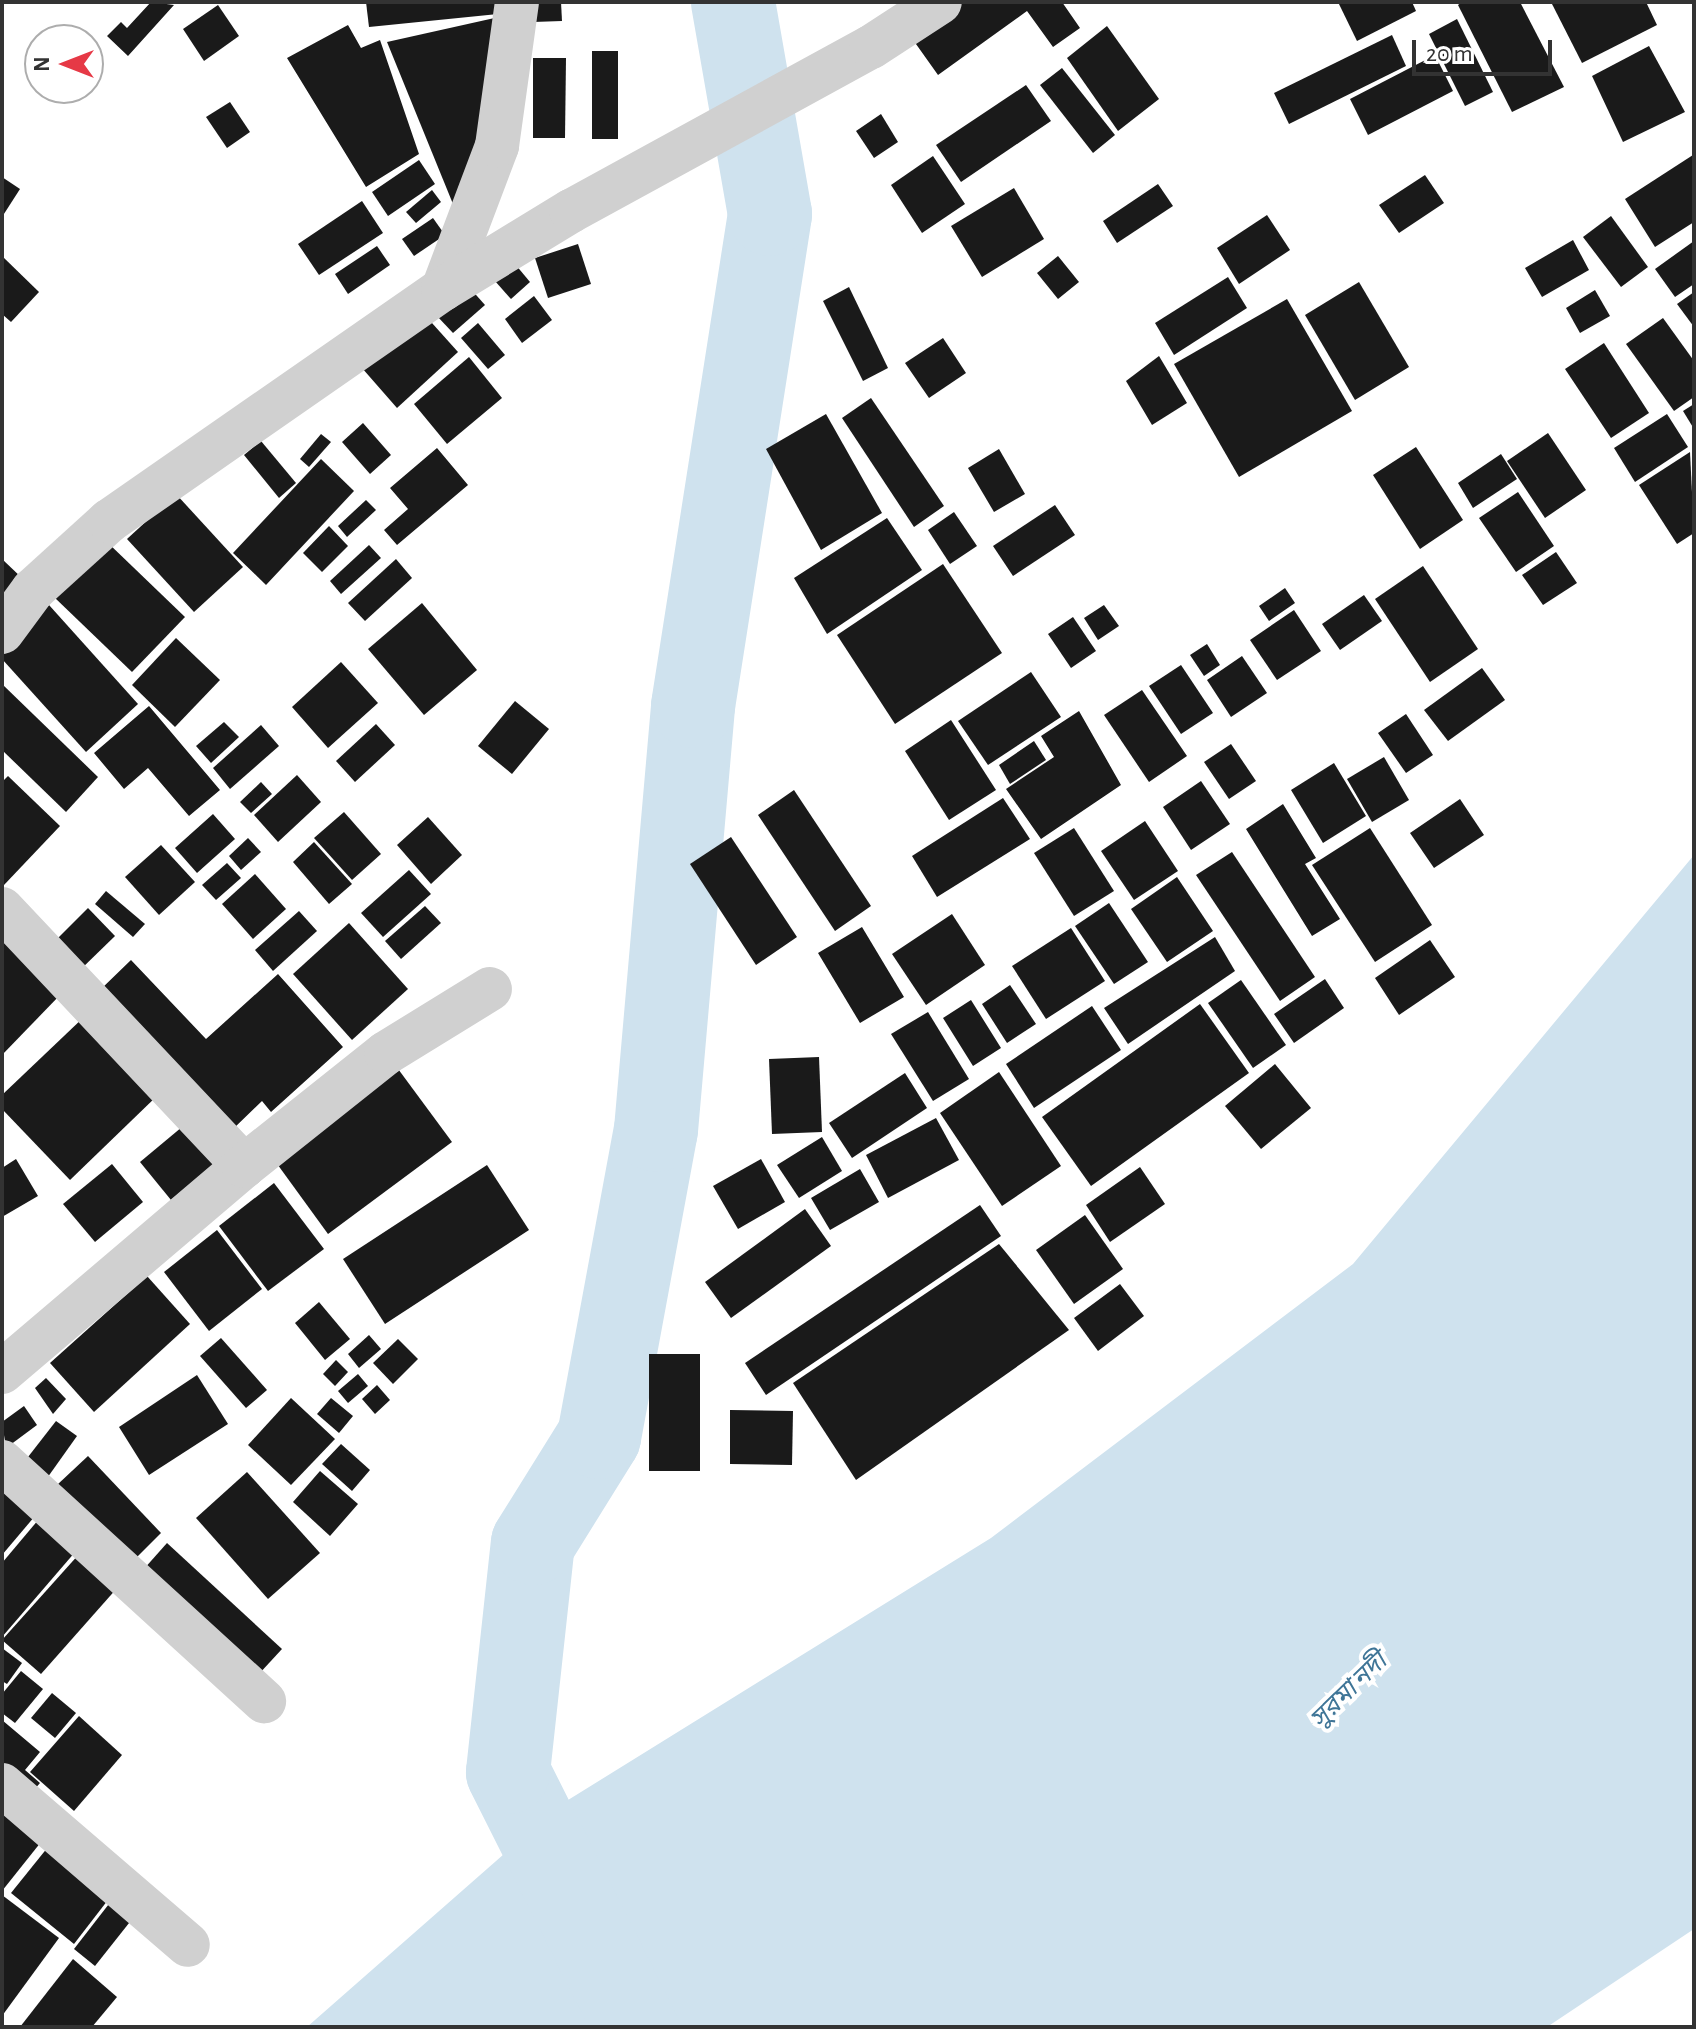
<!DOCTYPE html>
<html>
<head>
<meta charset="utf-8">
<style>
	body { margin:0 }
	#map { position:relative; width:1696px; height:2029px; overflow:hidden; background:#fff; font-family:"Alegreya Sans","Noto Sans Bengali",sans-serif }
	div>[style] { position:absolute }
	[style*='--x'] { left:calc(var(--x)*1px); top:calc(var(--y)*1px); width:calc(var(--w)*1px); rotate:calc(var(--a)*1deg) }
	.water>* { inset:0; background:#cfe2ee }
	.river>* { height:84px; margin:-42px; padding:0 42px; transform-origin:42px; border-radius:42px; background:#cfe2ee }
	.building>* { inset:0; background:#1a1a1a }
	.minor>* { height:44px; margin:-22px; padding:0 22px; transform-origin:22px; border-radius:22px; background:#d0d0d0 }
	span { translate:-50% -50%; white-space:nowrap; text-align:center; line-height:1.15; -webkit-text-stroke:8px #fff; paint-order:stroke }
	.water-label { font-size:26px; color:#3f7597; font-style:italic }
	.frame { position:absolute; inset:0; border:4px solid #333; pointer-events:none }
	.north { position:absolute; left:24px; top:24px; width:80px; height:80px; box-sizing:border-box; background:#fff; border:2px solid #adadad; border-radius:50%; rotate:270deg; font-size:22px; font-weight:700; line-height:32px; text-align:center; color:#333 }
	.north::after { content:''; display:block; margin:auto; width:28px; height:36px; background:#e63946; clip-path:polygon(50% 0,100% 100%,50% 72%,0 100%) }
	.scale { position:absolute; left:1412px; top:40px; width:140px; height:36px; box-sizing:border-box; border:4px solid #333; border-top:0; padding-left:10px; font-size:24px; line-height:28px; white-space:nowrap; color:#333; -webkit-text-stroke:6px #fff; paint-order:stroke }
</style>
</head>
<body>
<div id="map">
	<div class="water">
		<div style="clip-path:polygon(1694px 855px,1694px 1929px,1547px 2027px,307px 2027px,560px 1805px,991px 1538px,1353px 1264px)"></div>
	</div>
	<div class="river">
		<div style="--x:636;--y:2027;--w:285;--a:-116.7"></div>
		<div style="--x:508;--y:1772;--w:230;--a:-83.8"></div>
		<div style="--x:533;--y:1543;--w:125;--a:-58.1"></div>
		<div style="--x:599;--y:1437;--w:312;--a:-79.5"></div>
		<div style="--x:656;--y:1130;--w:426;--a:-85"></div>
		<div style="--x:693;--y:706;--w:498;--a:-81.1"></div>
		<div style="--x:770;--y:214;--w:215;--a:-99.9"></div>
	</div>
	<div class="building">
		<div style="clip-path:polygon(151px 2px,174px 5px,128px 56px,107px 36px,121px 22px,127px 28px)"></div>
		<div style="clip-path:polygon(366px 2px,497px 2px,498px 14px,369px 27px)"></div>
		<div style="clip-path:polygon(533px 2px,561px 2px,562px 21px,533px 22px)"></div>
		<div style="clip-path:polygon(960px 2px,1062px 2px,1080px 28px,1053px 47px,1027px 11px,938px 75px,911px 37px)"></div>
		<div style="clip-path:polygon(1338px 2px,1412px 2px,1416px 11px,1357px 41px)"></div>
		<div style="clip-path:polygon(1462px 2px,1520px 2px,1564px 87px,1512px 112px,1458px 5px)"></div>
		<div style="clip-path:polygon(1551px 2px,1646px 2px,1657px 25px,1582px 63px)"></div>
		<div style="clip-path:polygon(218px 5px,239px 36px,204px 61px,183px 29px)"></div>
		<div style="clip-path:polygon(508px 15px,496px 112px,453px 204px,387px 42px)"></div>
		<div style="clip-path:polygon(1457px 19px,1493px 92px,1465px 106px,1429px 34px)"></div>
		<div style="clip-path:polygon(348px 25px,361px 48px,380px 40px,419px 154px,366px 187px,287px 58px)"></div>
		<div style="clip-path:polygon(1107px 26px,1159px 99px,1118px 131px,1067px 58px)"></div>
		<div style="clip-path:polygon(1392px 35px,1406px 66px,1289px 124px,1274px 93px)"></div>
		<div style="clip-path:polygon(1649px 46px,1685px 112px,1623px 142px,1592px 76px)"></div>
		<div style="clip-path:polygon(592px 51px,618px 51px,618px 139px,592px 139px)"></div>
		<div style="clip-path:polygon(1435px 55px,1453px 91px,1368px 135px,1350px 99px)"></div>
		<div style="clip-path:polygon(533px 58px,566px 58px,565px 138px,533px 138px)"></div>
		<div style="clip-path:polygon(1062px 68px,1115px 135px,1093px 153px,1040px 85px)"></div>
		<div style="clip-path:polygon(1026px 85px,1051px 121px,961px 182px,936px 145px)"></div>
		<div style="clip-path:polygon(230px 102px,250px 132px,227px 148px,206px 117px)"></div>
		<div style="clip-path:polygon(881px 114px,898px 142px,874px 158px,856px 131px)"></div>
		<div style="clip-path:polygon(1693px 155px,1694px 222px,1655px 247px,1625px 199px)"></div>
		<div style="clip-path:polygon(933px 156px,965px 204px,922px 233px,891px 185px)"></div>
		<div style="clip-path:polygon(419px 160px,435px 184px,388px 216px,372px 192px)"></div>
		<div style="clip-path:polygon(1425px 175px,1444px 203px,1399px 233px,1379px 205px)"></div>
		<div style="clip-path:polygon(2px 177px,20px 189px,2px 217px)"></div>
		<div style="clip-path:polygon(1158px 184px,1173px 206px,1117px 243px,1103px 221px)"></div>
		<div style="clip-path:polygon(1014px 188px,1044px 239px,982px 277px,951px 226px)"></div>
		<div style="clip-path:polygon(432px 190px,441px 202px,416px 223px,406px 212px)"></div>
		<div style="clip-path:polygon(362px 201px,383px 233px,319px 275px,298px 244px)"></div>
		<div style="clip-path:polygon(1267px 215px,1290px 250px,1239px 284px,1217px 248px)"></div>
		<div style="clip-path:polygon(1611px 216px,1648px 267px,1621px 287px,1583px 237px)"></div>
		<div style="clip-path:polygon(433px 218px,445px 235px,414px 256px,402px 239px)"></div>
		<div style="clip-path:polygon(1573px 240px,1589px 270px,1542px 297px,1525px 268px)"></div>
		<div style="clip-path:polygon(1694px 241px,1694px 284px,1675px 297px,1655px 269px)"></div>
		<div style="clip-path:polygon(578px 244px,591px 284px,548px 298px,535px 258px)"></div>
		<div style="clip-path:polygon(377px 246px,390px 265px,348px 294px,335px 274px)"></div>
		<div style="clip-path:polygon(2px 256px,39px 292px,11px 322px,2px 314px)"></div>
		<div style="clip-path:polygon(1058px 256px,1079px 282px,1058px 299px,1037px 273px)"></div>
		<div style="clip-path:polygon(515px 264px,530px 282px,511px 299px,495px 281px)"></div>
		<div style="clip-path:polygon(1228px 277px,1247px 308px,1174px 355px,1155px 323px)"></div>
		<div style="clip-path:polygon(1359px 282px,1409px 367px,1355px 400px,1305px 315px)"></div>
		<div style="clip-path:polygon(469px 287px,485px 305px,453px 333px,437px 316px)"></div>
		<div style="clip-path:polygon(849px 287px,888px 368px,863px 381px,823px 301px)"></div>
		<div style="clip-path:polygon(1595px 290px,1610px 316px,1580px 333px,1566px 308px)"></div>
		<div style="clip-path:polygon(1694px 292px,1694px 327px,1677px 304px)"></div>
		<div style="clip-path:polygon(534px 296px,552px 320px,522px 343px,505px 319px)"></div>
		<div style="clip-path:polygon(1287px 299px,1352px 411px,1239px 477px,1174px 364px)"></div>
		<div style="clip-path:polygon(423px 313px,458px 352px,397px 408px,362px 368px)"></div>
		<div style="clip-path:polygon(1663px 318px,1694px 361px,1694px 397px,1674px 411px,1626px 344px)"></div>
		<div style="clip-path:polygon(478px 323px,505px 355px,488px 369px,461px 338px)"></div>
		<div style="clip-path:polygon(943px 338px,966px 373px,929px 398px,905px 363px)"></div>
		<div style="clip-path:polygon(1604px 343px,1649px 413px,1611px 438px,1565px 369px)"></div>
		<div style="clip-path:polygon(1159px 356px,1187px 403px,1152px 425px,1126px 381px)"></div>
		<div style="clip-path:polygon(469px 357px,502px 398px,447px 444px,414px 404px)"></div>
		<div style="clip-path:polygon(871px 398px,944px 506px,914px 527px,842px 418px)"></div>
		<div style="clip-path:polygon(1694px 404px,1694px 429px,1683px 411px)"></div>
		<div style="clip-path:polygon(826px 414px,882px 513px,821px 550px,766px 449px)"></div>
		<div style="clip-path:polygon(1667px 414px,1688px 447px,1635px 482px,1614px 448px)"></div>
		<div style="clip-path:polygon(363px 423px,391px 455px,370px 474px,342px 442px)"></div>
		<div style="clip-path:polygon(1548px 433px,1586px 490px,1545px 518px,1507px 461px)"></div>
		<div style="clip-path:polygon(321px 434px,331px 442px,309px 467px,300px 459px)"></div>
		<div style="clip-path:polygon(261px 441px,296px 483px,279px 498px,244px 455px)"></div>
		<div style="clip-path:polygon(1416px 447px,1463px 520px,1420px 549px,1373px 475px)"></div>
		<div style="clip-path:polygon(437px 448px,468px 485px,397px 545px,384px 530px,408px 509px,390px 488px)"></div>
		<div style="clip-path:polygon(999px 449px,1025px 494px,994px 512px,968px 468px)"></div>
		<div style="clip-path:polygon(1690px 452px,1694px 533px,1677px 544px,1639px 485px)"></div>
		<div style="clip-path:polygon(1501px 454px,1517px 479px,1473px 508px,1458px 483px)"></div>
		<div style="clip-path:polygon(321px 459px,354px 491px,266px 585px,233px 553px)"></div>
		<div style="clip-path:polygon(1518px 492px,1554px 546px,1516px 572px,1479px 518px)"></div>
		<div style="clip-path:polygon(176px 494px,243px 567px,194px 612px,127px 539px)"></div>
		<div style="clip-path:polygon(366px 500px,376px 510px,347px 537px,338px 526px)"></div>
		<div style="clip-path:polygon(1055px 505px,1075px 535px,1013px 576px,993px 546px)"></div>
		<div style="clip-path:polygon(954px 512px,977px 546px,950px 564px,928px 530px)"></div>
		<div style="clip-path:polygon(887px 518px,922px 570px,827px 634px,794px 578px)"></div>
		<div style="clip-path:polygon(329px 526px,348px 546px,322px 572px,303px 553px)"></div>
		<div style="clip-path:polygon(107px 542px,185px 617px,132px 672px,54px 597px)"></div>
		<div style="clip-path:polygon(369px 545px,381px 558px,341px 594px,330px 581px)"></div>
		<div style="clip-path:polygon(1556px 552px,1577px 583px,1543px 605px,1522px 575px)"></div>
		<div style="clip-path:polygon(2px 559px,23px 579px,2px 601px)"></div>
		<div style="clip-path:polygon(396px 559px,412px 578px,365px 621px,348px 603px)"></div>
		<div style="clip-path:polygon(943px 564px,1002px 653px,895px 724px,837px 635px)"></div>
		<div style="clip-path:polygon(1423px 566px,1478px 649px,1430px 682px,1375px 599px)"></div>
		<div style="clip-path:polygon(1285px 588px,1295px 603px,1269px 621px,1259px 606px)"></div>
		<div style="clip-path:polygon(1364px 595px,1382px 621px,1340px 650px,1322px 624px)"></div>
		<div style="clip-path:polygon(422px 603px,477px 670px,424px 715px,368px 649px)"></div>
		<div style="clip-path:polygon(49px 605px,138px 704px,86px 752px,2px 659px,2px 648px)"></div>
		<div style="clip-path:polygon(1104px 605px,1119px 626px,1098px 640px,1084px 618px)"></div>
		<div style="clip-path:polygon(1294px 610px,1321px 651px,1277px 680px,1250px 640px)"></div>
		<div style="clip-path:polygon(1073px 617px,1096px 651px,1071px 668px,1048px 634px)"></div>
		<div style="clip-path:polygon(176px 638px,220px 680px,175px 727px,132px 685px)"></div>
		<div style="clip-path:polygon(1207px 644px,1220px 665px,1204px 676px,1190px 655px)"></div>
		<div style="clip-path:polygon(1242px 656px,1267px 693px,1231px 717px,1207px 680px)"></div>
		<div style="clip-path:polygon(341px 662px,378px 703px,328px 748px,292px 707px)"></div>
		<div style="clip-path:polygon(1181px 665px,1213px 713px,1181px 734px,1149px 686px)"></div>
		<div style="clip-path:polygon(1482px 668px,1505px 700px,1448px 741px,1424px 710px)"></div>
		<div style="clip-path:polygon(1031px 672px,1061px 717px,988px 765px,958px 721px)"></div>
		<div style="clip-path:polygon(2px 684px,98px 777px,66px 812px,2px 750px)"></div>
		<div style="clip-path:polygon(1142px 690px,1187px 756px,1149px 782px,1104px 715px)"></div>
		<div style="clip-path:polygon(515px 701px,549px 729px,512px 774px,478px 746px)"></div>
		<div style="clip-path:polygon(149px 706px,220px 790px,189px 816px,148px 768px,124px 789px,94px 753px)"></div>
		<div style="clip-path:polygon(1079px 711px,1121px 785px,1041px 839px,1006px 789px,1054px 757px,1041px 736px)"></div>
		<div style="clip-path:polygon(1406px 714px,1433px 755px,1406px 773px,1378px 733px)"></div>
		<div style="clip-path:polygon(951px 720px,996px 790px,949px 820px,905px 751px)"></div>
		<div style="clip-path:polygon(224px 722px,239px 737px,211px 763px,196px 746px)"></div>
		<div style="clip-path:polygon(376px 724px,395px 745px,355px 782px,336px 761px)"></div>
		<div style="clip-path:polygon(261px 725px,279px 746px,230px 789px,213px 768px)"></div>
		<div style="clip-path:polygon(1034px 741px,1046px 760px,1010px 784px,999px 765px)"></div>
		<div style="clip-path:polygon(1231px 744px,1256px 781px,1229px 799px,1204px 762px)"></div>
		<div style="clip-path:polygon(1384px 757px,1409px 800px,1372px 822px,1347px 779px)"></div>
		<div style="clip-path:polygon(1334px 763px,1366px 816px,1323px 843px,1291px 790px)"></div>
		<div style="clip-path:polygon(297px 775px,321px 802px,278px 842px,254px 815px)"></div>
		<div style="clip-path:polygon(8px 776px,60px 826px,4px 885px,2px 782px)"></div>
		<div style="clip-path:polygon(1201px 781px,1230px 824px,1191px 850px,1163px 807px)"></div>
		<div style="clip-path:polygon(261px 782px,272px 794px,251px 813px,240px 802px)"></div>
		<div style="clip-path:polygon(794px 790px,871px 906px,835px 931px,758px 815px)"></div>
		<div style="clip-path:polygon(1003px 798px,1030px 839px,937px 897px,912px 856px)"></div>
		<div style="clip-path:polygon(1460px 799px,1484px 835px,1434px 868px,1410px 833px)"></div>
		<div style="clip-path:polygon(1283px 804px,1316px 858px,1305px 864px,1340px 919px,1312px 936px,1246px 829px)"></div>
		<div style="clip-path:polygon(344px 812px,381px 854px,352px 880px,314px 838px)"></div>
		<div style="clip-path:polygon(213px 814px,235px 839px,197px 873px,175px 848px)"></div>
		<div style="clip-path:polygon(428px 817px,462px 855px,431px 884px,397px 845px)"></div>
		<div style="clip-path:polygon(1145px 821px,1178px 871px,1134px 900px,1101px 851px)"></div>
		<div style="clip-path:polygon(1074px 828px,1114px 891px,1074px 916px,1034px 853px)"></div>
		<div style="clip-path:polygon(1370px 828px,1432px 925px,1375px 962px,1312px 865px)"></div>
		<div style="clip-path:polygon(731px 837px,797px 937px,756px 965px,690px 864px)"></div>
		<div style="clip-path:polygon(248px 838px,261px 852px,241px 870px,229px 856px)"></div>
		<div style="clip-path:polygon(314px 842px,352px 884px,329px 904px,293px 862px)"></div>
		<div style="clip-path:polygon(161px 845px,195px 882px,159px 915px,125px 877px)"></div>
		<div style="clip-path:polygon(1232px 852px,1315px 977px,1280px 1001px,1196px 875px)"></div>
		<div style="clip-path:polygon(227px 863px,241px 878px,216px 900px,202px 885px)"></div>
		<div style="clip-path:polygon(409px 870px,431px 894px,383px 937px,361px 913px)"></div>
		<div style="clip-path:polygon(255px 874px,286px 909px,253px 939px,222px 904px)"></div>
		<div style="clip-path:polygon(1177px 877px,1213px 931px,1167px 962px,1131px 909px)"></div>
		<div style="clip-path:polygon(106px 891px,145px 924px,133px 937px,95px 904px)"></div>
		<div style="clip-path:polygon(1109px 903px,1148px 962px,1114px 984px,1075px 926px)"></div>
		<div style="clip-path:polygon(425px 906px,441px 923px,401px 959px,385px 941px)"></div>
		<div style="clip-path:polygon(88px 908px,115px 936px,78px 972px,51px 945px)"></div>
		<div style="clip-path:polygon(299px 911px,317px 931px,273px 971px,255px 950px)"></div>
		<div style="clip-path:polygon(952px 914px,985px 965px,926px 1005px,892px 954px)"></div>
		<div style="clip-path:polygon(349px 923px,408px 989px,352px 1040px,293px 974px)"></div>
		<div style="clip-path:polygon(862px 927px,904px 997px,860px 1023px,818px 953px)"></div>
		<div style="clip-path:polygon(1071px 928px,1105px 981px,1046px 1019px,1012px 966px)"></div>
		<div style="clip-path:polygon(2px 936px,61px 994px,2px 1055px)"></div>
		<div style="clip-path:polygon(1215px 937px,1235px 971px,1128px 1044px,1104px 1008px)"></div>
		<div style="clip-path:polygon(1430px 940px,1455px 977px,1399px 1015px,1375px 978px)"></div>
		<div style="clip-path:polygon(131px 960px,206px 1039px,278px 974px,343px 1047px,271px 1112px,262px 1101px,232px 1130px,99px 991px)"></div>
		<div style="clip-path:polygon(1325px 979px,1344px 1008px,1294px 1043px,1274px 1014px)"></div>
		<div style="clip-path:polygon(1241px 980px,1286px 1045px,1253px 1068px,1208px 1003px)"></div>
		<div style="clip-path:polygon(1010px 985px,1036px 1024px,1007px 1043px,982px 1004px)"></div>
		<div style="clip-path:polygon(971px 1000px,1001px 1048px,973px 1066px,943px 1018px)"></div>
		<div style="clip-path:polygon(1200px 1004px,1249px 1073px,1091px 1186px,1042px 1117px)"></div>
		<div style="clip-path:polygon(1092px 1006px,1121px 1050px,1034px 1108px,1006px 1064px)"></div>
		<div style="clip-path:polygon(928px 1012px,969px 1079px,933px 1101px,891px 1034px)"></div>
		<div style="clip-path:polygon(85px 1016px,159px 1094px,70px 1180px,2px 1109px,2px 1095px)"></div>
		<div style="clip-path:polygon(819px 1057px,822px 1132px,772px 1134px,769px 1059px)"></div>
		<div style="clip-path:polygon(390px 1058px,452px 1142px,328px 1234px,267px 1150px)"></div>
		<div style="clip-path:polygon(1275px 1064px,1311px 1108px,1261px 1149px,1225px 1106px)"></div>
		<div style="clip-path:polygon(999px 1072px,1061px 1166px,1002px 1206px,940px 1113px)"></div>
		<div style="clip-path:polygon(905px 1073px,927px 1108px,852px 1158px,829px 1123px)"></div>
		<div style="clip-path:polygon(936px 1118px,959px 1160px,888px 1198px,866px 1155px)"></div>
		<div style="clip-path:polygon(188px 1122px,219px 1160px,171px 1200px,140px 1162px)"></div>
		<div style="clip-path:polygon(822px 1137px,842px 1171px,799px 1198px,777px 1165px)"></div>
		<div style="clip-path:polygon(16px 1159px,38px 1196px,2px 1217px,2px 1168px)"></div>
		<div style="clip-path:polygon(761px 1159px,785px 1202px,738px 1229px,713px 1186px)"></div>
		<div style="clip-path:polygon(112px 1164px,143px 1202px,95px 1242px,63px 1204px)"></div>
		<div style="clip-path:polygon(487px 1165px,529px 1230px,385px 1324px,343px 1259px)"></div>
		<div style="clip-path:polygon(1140px 1167px,1165px 1204px,1110px 1242px,1086px 1205px)"></div>
		<div style="clip-path:polygon(860px 1169px,879px 1202px,830px 1230px,811px 1198px)"></div>
		<div style="clip-path:polygon(274px 1183px,324px 1249px,268px 1291px,219px 1226px)"></div>
		<div style="clip-path:polygon(980px 1205px,1001px 1236px,766px 1395px,745px 1363px)"></div>
		<div style="clip-path:polygon(805px 1209px,831px 1246px,731px 1318px,705px 1282px)"></div>
		<div style="clip-path:polygon(1085px 1215px,1123px 1269px,1074px 1304px,1036px 1250px)"></div>
		<div style="clip-path:polygon(217px 1230px,262px 1289px,209px 1331px,164px 1272px)"></div>
		<div style="clip-path:polygon(999px 1244px,1069px 1330px,856px 1480px,793px 1383px)"></div>
		<div style="clip-path:polygon(147px 1276px,190px 1324px,94px 1412px,50px 1363px)"></div>
		<div style="clip-path:polygon(1120px 1284px,1144px 1316px,1098px 1351px,1074px 1318px)"></div>
		<div style="clip-path:polygon(319px 1302px,350px 1339px,325px 1360px,295px 1323px)"></div>
		<div style="clip-path:polygon(369px 1335px,381px 1349px,359px 1368px,348px 1354px)"></div>
		<div style="clip-path:polygon(221px 1338px,267px 1390px,246px 1408px,200px 1356px)"></div>
		<div style="clip-path:polygon(398px 1339px,418px 1359px,393px 1384px,373px 1363px)"></div>
		<div style="clip-path:polygon(649px 1354px,700px 1354px,700px 1471px,649px 1471px)"></div>
		<div style="clip-path:polygon(336px 1360px,348px 1372px,335px 1386px,323px 1374px)"></div>
		<div style="clip-path:polygon(358px 1374px,368px 1386px,348px 1403px,338px 1391px)"></div>
		<div style="clip-path:polygon(197px 1375px,228px 1424px,149px 1475px,119px 1427px)"></div>
		<div style="clip-path:polygon(46px 1378px,66px 1399px,53px 1414px,35px 1388px)"></div>
		<div style="clip-path:polygon(377px 1385px,390px 1400px,375px 1414px,362px 1399px)"></div>
		<div style="clip-path:polygon(291px 1398px,335px 1439px,291px 1485px,248px 1445px)"></div>
		<div style="clip-path:polygon(331px 1398px,353px 1416px,339px 1433px,317px 1414px)"></div>
		<div style="clip-path:polygon(24px 1406px,37px 1425px,6px 1448px,2px 1422px)"></div>
		<div style="clip-path:polygon(730px 1410px,793px 1411px,792px 1465px,730px 1464px)"></div>
		<div style="clip-path:polygon(56px 1421px,77px 1436px,45px 1481px,28px 1457px)"></div>
		<div style="clip-path:polygon(341px 1444px,370px 1470px,352px 1491px,322px 1464px)"></div>
		<div style="clip-path:polygon(88px 1456px,161px 1533px,131px 1563px,57px 1485px)"></div>
		<div style="clip-path:polygon(320px 1471px,358px 1504px,330px 1536px,293px 1502px)"></div>
		<div style="clip-path:polygon(247px 1472px,320px 1553px,268px 1599px,196px 1518px)"></div>
		<div style="clip-path:polygon(2px 1491px,35px 1516px,2px 1555px)"></div>
		<div style="clip-path:polygon(39px 1519px,76px 1551px,2px 1637px,2px 1563px)"></div>
		<div style="clip-path:polygon(167px 1543px,282px 1649px,258px 1675px,143px 1570px)"></div>
		<div style="clip-path:polygon(80px 1553px,118px 1587px,41px 1674px,2px 1640px)"></div>
		<div style="clip-path:polygon(2px 1648px,22px 1663px,7px 1684px,2px 1681px)"></div>
		<div style="clip-path:polygon(21px 1671px,43px 1689px,15px 1723px,2px 1713px,2px 1694px)"></div>
		<div style="clip-path:polygon(52px 1693px,76px 1713px,55px 1738px,31px 1718px)"></div>
		<div style="clip-path:polygon(79px 1716px,122px 1755px,74px 1811px,30px 1772px)"></div>
		<div style="clip-path:polygon(2px 1720px,40px 1752px,25px 1770px,40px 1783px,27px 1798px,2px 1777px)"></div>
		<div style="clip-path:polygon(2px 1795px,49px 1832px,2px 1891px)"></div>
		<div style="clip-path:polygon(48px 1847px,111px 1896px,74px 1944px,11px 1893px)"></div>
		<div style="clip-path:polygon(2px 1895px,59px 1938px,2px 2016px)"></div>
		<div style="clip-path:polygon(112px 1900px,133px 1918px,95px 1966px,74px 1949px)"></div>
		<div style="clip-path:polygon(73px 1959px,117px 1997px,92px 2027px,20px 2027px)"></div>
	</div>
	<div class="minor">
		<div style="--x:443;--y:289;--w:153;--a:-69.3"></div>
		<div style="--x:497;--y:146;--w:145;--a:-82.1"></div>
		<div style="--x:2;--y:632;--w:52;--a:-53.6"></div>
		<div style="--x:33;--y:590;--w:103;--a:-42.2"></div>
		<div style="--x:109;--y:521;--w:407;--a:-34.8"></div>
		<div style="--x:443;--y:289;--w:150;--a:-31.4"></div>
		<div style="--x:571;--y:211;--w:342;--a:-28.7"></div>
		<div style="--x:871;--y:47;--w:82;--a:-33.1"></div>
		<div style="--x:2;--y:909;--w:353;--a:46.7"></div>
		<div style="--x:2;--y:1372;--w:318;--a:-40.4"></div>
		<div style="--x:244;--y:1166;--w:181;--a:-38.5"></div>
		<div style="--x:386;--y:1053;--w:122;--a:-31.6"></div>
		<div style="--x:2;--y:1462;--w:355;--a:42.4"></div>
		<div style="--x:2;--y:1785;--w:245;--a:40.7"></div>
	</div>
	<div class="water-label">
		<span style="left:1349px;top:1691px;rotate:-44deg">সুরমা নদী</span>
	</div>
	<div class="frame"></div>
	<div class="north">N</div>
	<div class="scale">20 m</div>
</div>
</body>
</html>
